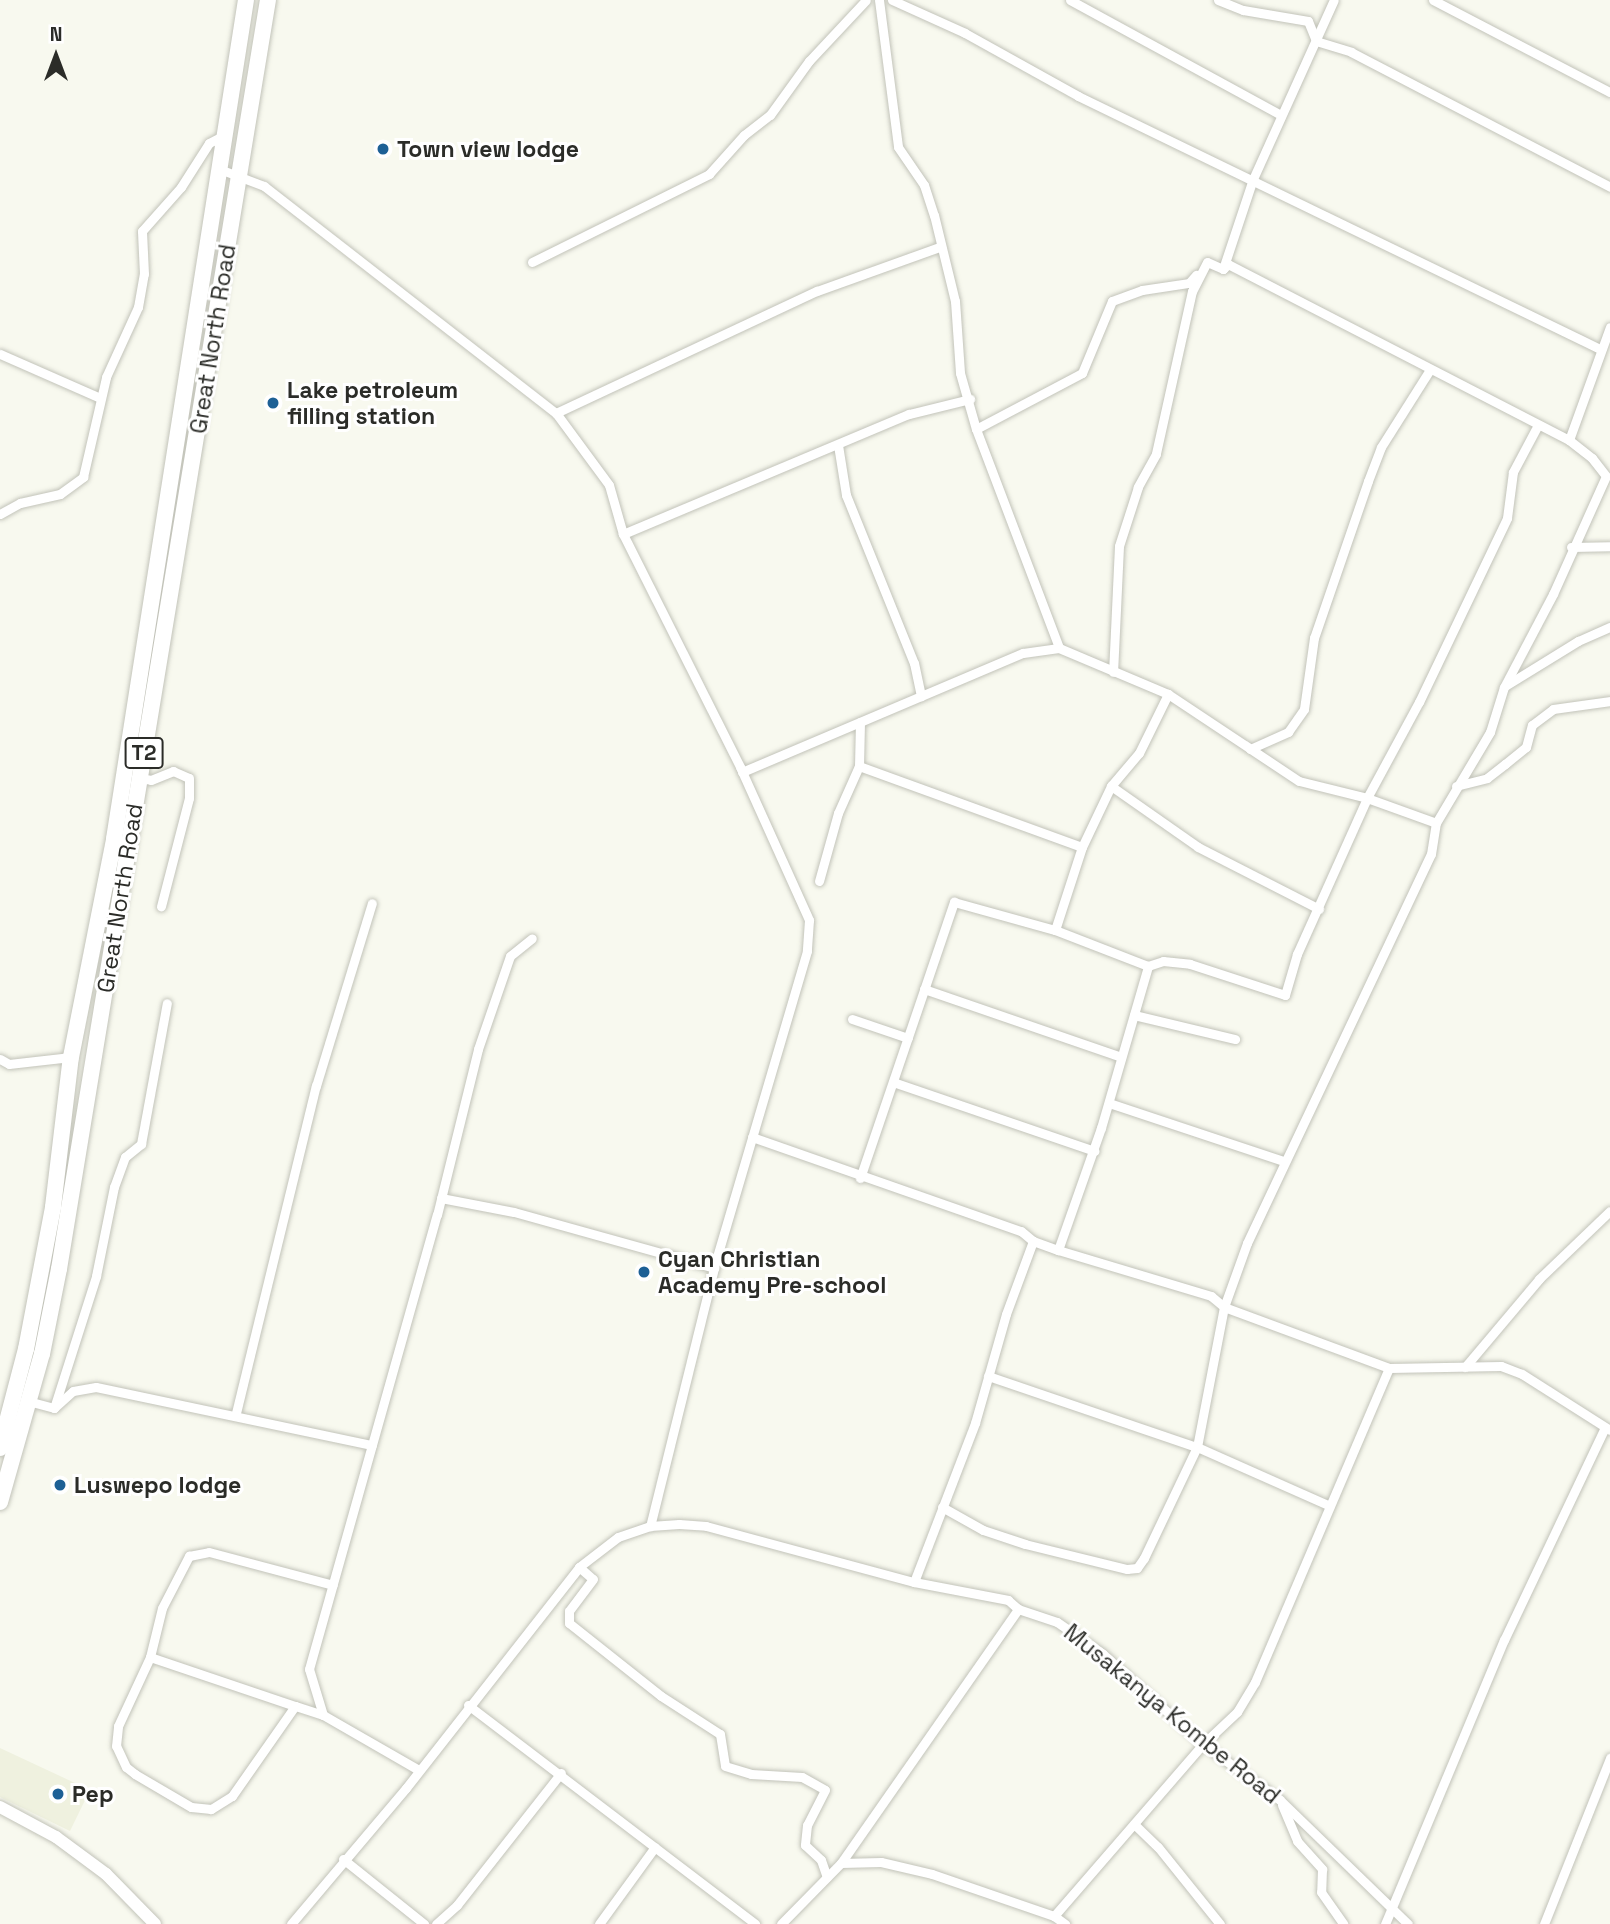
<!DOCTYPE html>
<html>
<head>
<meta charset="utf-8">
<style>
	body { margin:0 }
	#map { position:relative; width:1610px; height:1924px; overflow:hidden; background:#f8f9ef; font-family:"Space Grotesk",sans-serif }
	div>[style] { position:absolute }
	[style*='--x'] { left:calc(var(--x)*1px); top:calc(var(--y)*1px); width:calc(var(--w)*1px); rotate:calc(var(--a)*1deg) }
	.built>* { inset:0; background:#eff1df }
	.roads { filter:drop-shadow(0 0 2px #c2c3b9) drop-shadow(0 0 2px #c2c3b9) }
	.street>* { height:9px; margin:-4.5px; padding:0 4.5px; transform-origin:4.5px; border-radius:4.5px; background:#fff }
	.secondary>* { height:12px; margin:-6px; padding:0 6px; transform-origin:6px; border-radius:6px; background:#fff }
	.highway>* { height:16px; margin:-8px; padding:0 8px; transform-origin:8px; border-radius:8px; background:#fff }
	.dots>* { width:19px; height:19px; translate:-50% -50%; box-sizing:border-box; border:4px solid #fff; border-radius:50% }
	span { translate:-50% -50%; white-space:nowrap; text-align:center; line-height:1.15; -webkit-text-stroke:6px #fff; paint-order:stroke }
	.shield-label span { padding:2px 5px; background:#fff; border:2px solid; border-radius:5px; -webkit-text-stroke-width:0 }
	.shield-label { font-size:21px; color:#2b2c28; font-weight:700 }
	.poi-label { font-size:23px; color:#2b2c28; font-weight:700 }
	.left { translate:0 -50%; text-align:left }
	.street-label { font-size:23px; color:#2b2c28 }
	.north { position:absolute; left:21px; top:21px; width:70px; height:70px; -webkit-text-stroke:5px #fff; paint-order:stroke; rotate:0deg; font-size:19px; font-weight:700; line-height:28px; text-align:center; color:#2b2c28 }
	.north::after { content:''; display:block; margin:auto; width:24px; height:32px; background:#2b2c28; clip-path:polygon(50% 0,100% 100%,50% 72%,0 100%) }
</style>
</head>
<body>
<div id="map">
	<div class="built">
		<div style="clip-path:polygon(0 1748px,90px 1790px,70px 1831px,0 1797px)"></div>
	</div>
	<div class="roads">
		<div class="street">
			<div style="--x:879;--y:0;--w:148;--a:82.6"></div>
			<div style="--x:898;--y:147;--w:46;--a:55.6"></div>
			<div style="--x:924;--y:185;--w:32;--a:72"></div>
			<div style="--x:934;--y:215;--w:89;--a:76.3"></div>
			<div style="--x:955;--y:301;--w:72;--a:86"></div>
			<div style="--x:960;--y:373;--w:58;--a:74.1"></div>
			<div style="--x:976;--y:429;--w:234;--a:69.2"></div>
			<div style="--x:892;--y:0;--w:80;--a:24.3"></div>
			<div style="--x:965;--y:33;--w:129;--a:29.1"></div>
			<div style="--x:1078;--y:96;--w:580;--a:25.86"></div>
			<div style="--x:1070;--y:0;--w:240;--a:28.6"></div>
			<div style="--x:1218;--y:0;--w:27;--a:22"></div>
			<div style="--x:1243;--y:10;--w:66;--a:9.6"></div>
			<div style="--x:1308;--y:21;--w:22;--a:68"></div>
			<div style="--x:1316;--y:41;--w:37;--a:17"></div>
			<div style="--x:1351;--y:52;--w:292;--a:27.5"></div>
			<div style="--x:1433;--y:0;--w:199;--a:27.5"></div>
			<div style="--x:222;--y:170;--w:45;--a:20.9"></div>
			<div style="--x:264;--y:186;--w:370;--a:37.9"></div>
			<div style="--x:556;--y:413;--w:89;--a:53.6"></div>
			<div style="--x:609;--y:485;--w:51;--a:74.1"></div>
			<div style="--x:623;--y:534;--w:261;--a:63.3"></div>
			<div style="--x:740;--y:767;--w:168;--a:65.7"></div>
			<div style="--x:809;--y:920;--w:31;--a:94"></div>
			<div style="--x:807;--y:951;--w:330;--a:106.4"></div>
			<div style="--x:714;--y:1268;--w:266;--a:103.9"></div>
			<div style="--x:532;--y:262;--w:198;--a:-26.4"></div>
			<div style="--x:709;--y:174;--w:52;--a:-48.1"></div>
			<div style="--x:744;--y:135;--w:33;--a:-38"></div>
			<div style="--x:770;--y:115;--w:67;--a:-54.2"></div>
			<div style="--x:809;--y:61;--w:83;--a:-46.9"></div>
			<div style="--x:1223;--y:269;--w:95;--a:-71.6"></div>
			<div style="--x:1253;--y:179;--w:196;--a:-65.7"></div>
			<div style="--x:0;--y:354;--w:109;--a:23.7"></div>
			<div style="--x:556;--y:413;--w:288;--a:-25.1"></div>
			<div style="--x:817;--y:291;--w:130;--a:-19.8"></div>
			<div style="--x:976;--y:429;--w:120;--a:-27.8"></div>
			<div style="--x:1082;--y:373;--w:78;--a:-67.4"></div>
			<div style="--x:1112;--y:301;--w:32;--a:-20"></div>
			<div style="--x:1142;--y:290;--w:48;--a:-8.5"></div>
			<div style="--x:1189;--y:283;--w:11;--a:-49"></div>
			<div style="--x:1569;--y:440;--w:120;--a:-70.1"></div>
			<div style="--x:838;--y:445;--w:51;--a:80.9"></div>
			<div style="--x:846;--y:495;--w:181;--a:68"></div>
			<div style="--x:914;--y:663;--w:34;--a:78"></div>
			<div style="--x:0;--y:514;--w:23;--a:-29"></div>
			<div style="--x:20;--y:503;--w:41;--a:-12.7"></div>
			<div style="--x:60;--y:494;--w:29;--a:-36"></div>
			<div style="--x:83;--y:477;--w:103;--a:-77"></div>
			<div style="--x:106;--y:377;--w:77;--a:-65.4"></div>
			<div style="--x:138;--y:307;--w:34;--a:-80"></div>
			<div style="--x:144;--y:274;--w:43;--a:-92.7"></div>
			<div style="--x:142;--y:231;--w:59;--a:-48.4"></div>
			<div style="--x:181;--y:187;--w:52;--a:-57.5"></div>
			<div style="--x:209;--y:143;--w:13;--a:-27"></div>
			<div style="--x:623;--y:534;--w:310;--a:-22.8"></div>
			<div style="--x:909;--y:414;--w:63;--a:-13.8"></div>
			<div style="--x:1571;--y:547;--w:39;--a:-1"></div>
			<div style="--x:1505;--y:686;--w:86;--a:-31.7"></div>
			<div style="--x:1578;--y:641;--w:35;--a:-24"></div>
			<div style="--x:1250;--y:749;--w:42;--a:-24.1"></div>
			<div style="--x:1288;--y:732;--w:28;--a:-55"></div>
			<div style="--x:1304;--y:709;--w:72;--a:-82"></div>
			<div style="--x:1314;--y:638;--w:166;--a:-71"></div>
			<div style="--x:1368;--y:481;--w:36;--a:-69"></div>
			<div style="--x:1381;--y:447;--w:90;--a:-57.7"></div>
			<div style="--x:859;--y:766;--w:237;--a:20"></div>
			<div style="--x:742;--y:772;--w:305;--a:-23"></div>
			<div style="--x:1023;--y:653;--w:36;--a:-8"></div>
			<div style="--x:1059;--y:648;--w:118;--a:22.9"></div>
			<div style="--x:1168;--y:694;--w:157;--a:33.6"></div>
			<div style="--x:1299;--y:781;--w:70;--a:14"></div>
			<div style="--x:1367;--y:798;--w:73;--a:19.9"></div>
			<div style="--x:140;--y:778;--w:11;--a:10"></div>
			<div style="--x:151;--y:780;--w:24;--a:-22"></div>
			<div style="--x:173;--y:771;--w:17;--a:24"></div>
			<div style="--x:189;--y:778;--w:20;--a:90"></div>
			<div style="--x:189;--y:798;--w:112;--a:104.5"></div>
			<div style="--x:1111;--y:786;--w:106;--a:35"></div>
			<div style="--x:1198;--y:847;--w:136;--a:27.1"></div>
			<div style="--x:1456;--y:786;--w:32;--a:-14"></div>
			<div style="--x:1487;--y:778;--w:23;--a:-38"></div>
			<div style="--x:1505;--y:764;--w:27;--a:-39"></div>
			<div style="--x:1526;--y:747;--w:23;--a:-75"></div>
			<div style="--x:1532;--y:725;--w:26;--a:-37"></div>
			<div style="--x:1553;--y:709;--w:58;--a:-8"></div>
			<div style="--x:819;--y:881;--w:71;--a:-74.4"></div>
			<div style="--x:838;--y:813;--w:51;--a:-65.9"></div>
			<div style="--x:859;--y:766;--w:44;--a:-88.7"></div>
			<div style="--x:1055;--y:930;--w:87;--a:-72"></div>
			<div style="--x:1082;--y:847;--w:68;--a:-64.6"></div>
			<div style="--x:1111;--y:786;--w:43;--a:-49.7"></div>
			<div style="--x:1139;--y:753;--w:66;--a:-63.8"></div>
			<div style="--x:924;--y:989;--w:208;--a:19"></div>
			<div style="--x:1134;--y:1015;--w:104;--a:13.4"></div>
			<div style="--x:852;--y:1019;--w:59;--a:18.7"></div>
			<div style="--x:0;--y:1059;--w:10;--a:29"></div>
			<div style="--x:9;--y:1064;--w:62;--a:-6.4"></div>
			<div style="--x:893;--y:1082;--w:213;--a:18.9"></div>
			<div style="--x:1109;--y:1103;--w:183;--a:18.4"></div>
			<div style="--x:752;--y:1137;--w:285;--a:19.3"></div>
			<div style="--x:1021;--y:1231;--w:16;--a:40"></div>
			<div style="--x:1033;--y:1241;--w:27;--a:20"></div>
			<div style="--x:1058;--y:1250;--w:160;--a:16.7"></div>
			<div style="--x:1211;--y:1296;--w:17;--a:40"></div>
			<div style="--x:1224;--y:1307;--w:176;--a:20.3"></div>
			<div style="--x:1389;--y:1368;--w:112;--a:-1"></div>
			<div style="--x:1501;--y:1366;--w:22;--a:21"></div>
			<div style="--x:1522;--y:1374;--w:104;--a:32.5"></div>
			<div style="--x:860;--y:1178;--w:292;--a:-71.2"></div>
			<div style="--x:954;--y:902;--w:105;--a:15.5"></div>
			<div style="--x:1055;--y:930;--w:100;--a:21.2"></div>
			<div style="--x:1148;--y:966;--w:16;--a:-18"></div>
			<div style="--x:1163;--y:961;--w:27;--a:6"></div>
			<div style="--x:1190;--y:964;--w:100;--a:18.1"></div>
			<div style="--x:1285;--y:995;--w:43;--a:-73.7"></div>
			<div style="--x:1297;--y:954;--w:171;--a:-65.8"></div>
			<div style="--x:1367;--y:798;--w:109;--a:-61.6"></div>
			<div style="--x:1419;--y:702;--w:204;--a:-64.4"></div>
			<div style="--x:1507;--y:518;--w:46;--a:-82.6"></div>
			<div style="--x:1513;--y:472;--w:53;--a:-62"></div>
			<div style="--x:441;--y:1198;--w:74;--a:10.9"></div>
			<div style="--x:514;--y:1212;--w:208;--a:15.6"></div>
			<div style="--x:1058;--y:1250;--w:129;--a:-70.6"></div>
			<div style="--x:1101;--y:1128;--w:169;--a:-73.8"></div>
			<div style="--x:1465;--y:1367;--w:115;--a:-49.9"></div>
			<div style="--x:1539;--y:1279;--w:98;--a:-43.8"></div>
			<div style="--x:988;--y:1376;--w:221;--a:18.8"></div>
			<div style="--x:1197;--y:1447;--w:143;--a:23.9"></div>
			<div style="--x:28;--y:1401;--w:27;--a:15"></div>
			<div style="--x:54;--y:1408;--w:25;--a:-42"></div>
			<div style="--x:73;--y:1391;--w:23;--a:-10"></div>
			<div style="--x:96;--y:1387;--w:282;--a:11.9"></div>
			<div style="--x:54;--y:1408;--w:139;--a:-72.3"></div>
			<div style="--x:96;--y:1276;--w:91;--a:-78.6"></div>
			<div style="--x:114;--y:1187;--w:32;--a:-70"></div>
			<div style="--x:125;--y:1157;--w:21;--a:-39"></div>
			<div style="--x:141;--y:1144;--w:143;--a:-79.6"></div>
			<div style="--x:236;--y:1413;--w:337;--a:-76.3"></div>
			<div style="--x:316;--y:1086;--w:191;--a:-73"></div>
			<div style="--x:942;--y:1507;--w:47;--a:29.3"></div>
			<div style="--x:983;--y:1530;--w:44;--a:18.4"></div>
			<div style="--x:1025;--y:1544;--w:105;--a:13.8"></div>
			<div style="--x:1127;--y:1569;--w:10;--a:-6"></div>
			<div style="--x:1137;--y:1568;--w:12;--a:-55"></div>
			<div style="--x:1144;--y:1558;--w:123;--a:-64.5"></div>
			<div style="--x:1197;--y:1447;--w:143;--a:-79.1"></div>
			<div style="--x:1224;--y:1307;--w:68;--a:-70.2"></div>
			<div style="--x:1247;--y:1243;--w:430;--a:-64.7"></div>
			<div style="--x:1431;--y:854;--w:31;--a:-81"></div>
			<div style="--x:1436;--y:823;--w:106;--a:-59.3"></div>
			<div style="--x:1490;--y:732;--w:47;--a:-72.7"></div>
			<div style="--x:1504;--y:687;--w:105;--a:-62.2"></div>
			<div style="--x:1553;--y:594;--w:129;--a:-65.8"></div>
			<div style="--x:1606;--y:476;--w:23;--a:-128"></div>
			<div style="--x:1592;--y:458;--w:29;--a:-142"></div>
			<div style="--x:1569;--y:440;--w:384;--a:-152.7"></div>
			<div style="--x:1228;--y:264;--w:7;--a:135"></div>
			<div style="--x:1223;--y:269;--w:17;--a:-156"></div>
			<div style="--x:1207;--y:262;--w:33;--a:117"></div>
			<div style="--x:1192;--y:291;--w:167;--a:102.5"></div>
			<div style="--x:1156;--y:454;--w:38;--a:119"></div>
			<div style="--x:1138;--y:487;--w:62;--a:107.9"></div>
			<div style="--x:1119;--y:546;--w:126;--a:92.7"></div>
			<div style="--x:579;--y:1567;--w:18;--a:41"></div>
			<div style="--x:593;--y:1579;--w:40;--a:127"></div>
			<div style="--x:569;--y:1611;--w:12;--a:90"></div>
			<div style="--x:569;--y:1623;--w:117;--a:38.4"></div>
			<div style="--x:661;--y:1696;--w:70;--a:32.8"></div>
			<div style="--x:720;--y:1734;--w:32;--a:81"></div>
			<div style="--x:725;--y:1766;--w:27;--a:17"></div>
			<div style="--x:751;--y:1774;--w:51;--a:3.4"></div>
			<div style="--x:802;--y:1777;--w:26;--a:29"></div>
			<div style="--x:825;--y:1790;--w:39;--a:117"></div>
			<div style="--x:807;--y:1825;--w:20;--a:96"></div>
			<div style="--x:805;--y:1845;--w:22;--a:43"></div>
			<div style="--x:821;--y:1860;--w:18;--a:71"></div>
			<div style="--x:914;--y:1582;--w:170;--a:-69"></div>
			<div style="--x:975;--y:1423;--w:113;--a:-74.1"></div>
			<div style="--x:1006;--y:1314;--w:78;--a:-69.7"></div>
			<div style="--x:150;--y:1657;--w:153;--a:18.7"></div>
			<div style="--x:468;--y:1705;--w:361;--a:37.3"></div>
			<div style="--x:323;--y:1715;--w:29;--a:-162"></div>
			<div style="--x:295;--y:1706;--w:110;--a:125"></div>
			<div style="--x:232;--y:1796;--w:25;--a:148"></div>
			<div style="--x:211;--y:1809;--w:20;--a:-174"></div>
			<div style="--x:191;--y:1807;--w:65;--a:-149.5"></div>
			<div style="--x:135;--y:1774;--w:11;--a:-142"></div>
			<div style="--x:126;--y:1767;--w:23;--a:-115"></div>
			<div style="--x:116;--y:1746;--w:20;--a:-84"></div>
			<div style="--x:118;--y:1726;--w:76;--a:-65.1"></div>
			<div style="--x:150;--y:1657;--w:50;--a:-76.2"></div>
			<div style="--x:162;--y:1608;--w:59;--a:-62.6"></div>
			<div style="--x:189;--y:1556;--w:20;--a:-11"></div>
			<div style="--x:209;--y:1552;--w:128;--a:14.9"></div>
			<div style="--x:417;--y:1769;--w:108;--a:-150.1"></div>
			<div style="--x:323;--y:1715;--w:48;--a:-106.9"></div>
			<div style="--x:309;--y:1669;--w:472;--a:-74.3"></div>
			<div style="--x:437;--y:1215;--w:171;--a:-76.1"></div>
			<div style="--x:478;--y:1049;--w:98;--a:-71"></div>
			<div style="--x:510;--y:956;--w:28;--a:-39"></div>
			<div style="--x:1282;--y:1805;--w:39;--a:67"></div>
			<div style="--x:1297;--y:1841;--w:38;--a:48"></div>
			<div style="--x:1322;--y:1869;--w:23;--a:92"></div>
			<div style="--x:1321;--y:1892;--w:39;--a:55"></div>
			<div style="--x:1134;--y:1824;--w:33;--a:44"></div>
			<div style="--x:1158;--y:1847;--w:99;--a:51.2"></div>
			<div style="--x:343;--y:1859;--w:104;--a:38.7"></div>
			<div style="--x:841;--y:1863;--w:310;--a:-55.1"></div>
			<div style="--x:1054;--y:1916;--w:228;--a:-49.1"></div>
			<div style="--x:1203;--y:1744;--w:47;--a:-43.3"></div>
			<div style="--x:1237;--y:1712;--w:35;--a:-59"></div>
			<div style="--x:1255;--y:1682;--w:341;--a:-66.9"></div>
			<div style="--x:291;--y:1924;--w:178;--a:-49.8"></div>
			<div style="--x:406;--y:1788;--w:281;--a:-51.9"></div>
			<div style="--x:579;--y:1567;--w:49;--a:-37.6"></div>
			<div style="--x:618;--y:1537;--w:34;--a:-19"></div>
			<div style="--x:650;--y:1526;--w:29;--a:-4"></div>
			<div style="--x:679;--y:1524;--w:27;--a:4"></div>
			<div style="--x:706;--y:1526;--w:215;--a:15.1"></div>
			<div style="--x:914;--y:1582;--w:96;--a:10.8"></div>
			<div style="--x:1008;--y:1600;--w:13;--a:42"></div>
			<div style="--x:1018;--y:1609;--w:41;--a:18.4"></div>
			<div style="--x:1057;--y:1622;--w:56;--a:34.8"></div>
			<div style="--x:1103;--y:1654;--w:135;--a:42"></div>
			<div style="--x:1203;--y:1744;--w:95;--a:36"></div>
			<div style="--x:1280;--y:1800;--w:178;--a:44.1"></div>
			<div style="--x:436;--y:1924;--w:28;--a:-42"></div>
			<div style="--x:457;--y:1905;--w:168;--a:-51.8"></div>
			<div style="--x:599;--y:1924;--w:95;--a:-54"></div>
			<div style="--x:781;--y:1924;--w:86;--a:-45.5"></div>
			<div style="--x:841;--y:1863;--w:40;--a:-1.4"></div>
			<div style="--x:881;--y:1862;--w:52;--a:13.2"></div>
			<div style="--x:932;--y:1874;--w:129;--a:19"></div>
			<div style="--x:1054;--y:1916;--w:14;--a:36"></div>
			<div style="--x:1385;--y:1924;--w:308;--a:-67.3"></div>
			<div style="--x:1504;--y:1640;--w:233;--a:-64.6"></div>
			<div style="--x:1544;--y:1924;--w:179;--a:-68.3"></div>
		</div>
		<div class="secondary">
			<div style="--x:0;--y:1807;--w:64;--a:28.2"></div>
			<div style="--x:56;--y:1837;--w:62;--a:36.5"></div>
			<div style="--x:106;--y:1874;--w:70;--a:45.6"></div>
		</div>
		<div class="highway">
			<div style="--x:0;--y:1448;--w:102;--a:-75.3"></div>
			<div style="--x:26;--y:1349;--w:145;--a:-79.2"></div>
			<div style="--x:53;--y:1207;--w:151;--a:-83.2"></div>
			<div style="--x:71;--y:1057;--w:222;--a:-78.8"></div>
			<div style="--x:114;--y:839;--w:849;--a:-81.06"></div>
			<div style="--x:0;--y:1502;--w:154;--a:-74.2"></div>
			<div style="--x:42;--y:1354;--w:87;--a:-78.7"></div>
			<div style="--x:59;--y:1269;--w:1286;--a:-80.65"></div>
		</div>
	</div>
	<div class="dots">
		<div style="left:383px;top:149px;background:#1d6095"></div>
		<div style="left:273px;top:403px;background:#1d6095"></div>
		<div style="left:644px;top:1272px;background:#1d6095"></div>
		<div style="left:60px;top:1485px;background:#1d6095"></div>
		<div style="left:58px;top:1794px;background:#1d6095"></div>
	</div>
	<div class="shield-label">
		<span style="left:144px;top:753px">T2</span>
	</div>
	<div class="poi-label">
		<span class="left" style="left:397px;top:149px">Town view lodge</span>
		<span class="left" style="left:287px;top:403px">Lake petroleum<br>filling station</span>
		<span class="left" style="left:658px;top:1272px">Cyan Christian<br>Academy Pre-school</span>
		<span class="left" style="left:74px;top:1485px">Luswepo lodge</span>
		<span class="left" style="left:72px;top:1794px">Pep</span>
	</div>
	<div class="street-label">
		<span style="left:213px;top:339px;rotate:-81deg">Great North Road</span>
		<span style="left:120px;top:898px;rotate:-81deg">Great North Road</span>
		<span style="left:1172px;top:1714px;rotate:39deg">Musakanya Kombe Road</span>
	</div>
	<div class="north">N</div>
</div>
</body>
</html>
